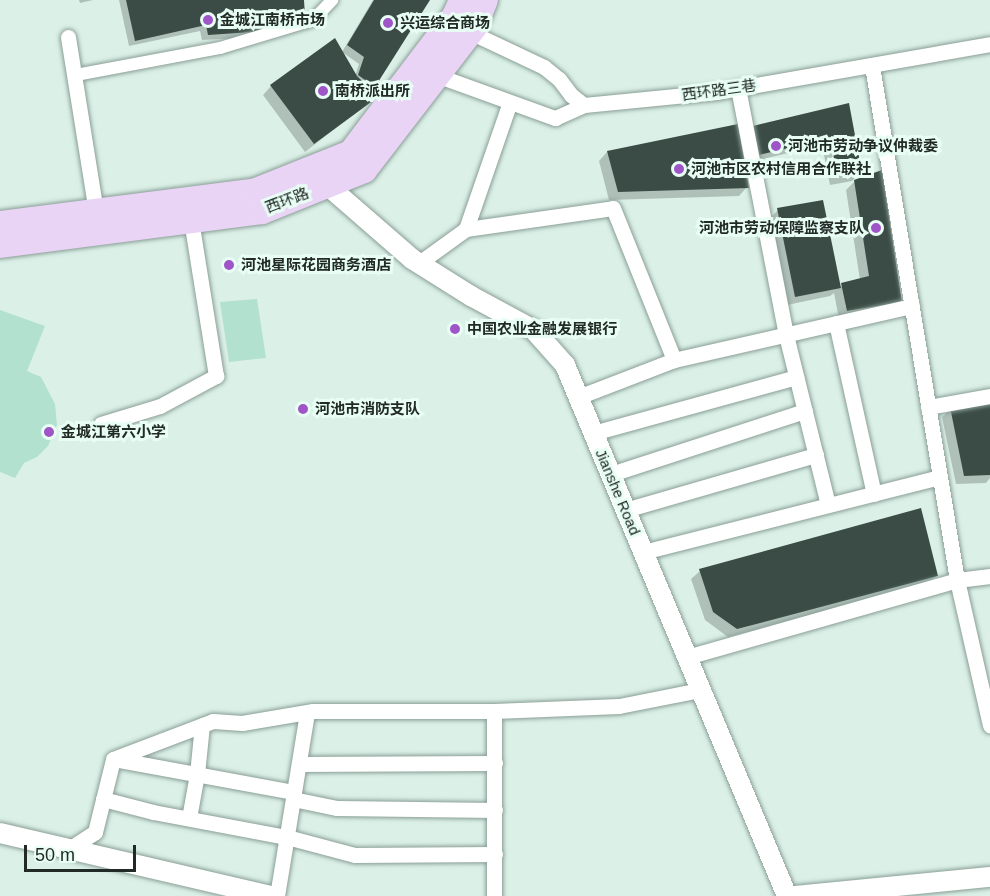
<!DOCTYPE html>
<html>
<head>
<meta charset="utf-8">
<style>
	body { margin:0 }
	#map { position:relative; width:990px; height:896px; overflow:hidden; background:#dbf1e8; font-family:Helvetica,"Noto Sans SC",sans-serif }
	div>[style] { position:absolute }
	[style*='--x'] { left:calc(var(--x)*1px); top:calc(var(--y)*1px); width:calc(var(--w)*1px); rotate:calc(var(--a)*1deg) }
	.green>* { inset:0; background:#b3e1cf }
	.shadow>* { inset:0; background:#0003 }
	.building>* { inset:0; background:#3a4c45 }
	.roads { filter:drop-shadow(0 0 2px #8a9e96) drop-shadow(0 0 2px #8a9e96) }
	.pedestrian>* { height:12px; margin:-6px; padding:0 6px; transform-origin:6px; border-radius:6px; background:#fff }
	.minor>* { height:15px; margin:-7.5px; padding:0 7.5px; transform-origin:7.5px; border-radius:7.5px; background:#fff }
	.tertiary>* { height:20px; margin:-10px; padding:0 10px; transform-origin:10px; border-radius:10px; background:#fff }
	.trunk>* { height:26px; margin:-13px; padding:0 13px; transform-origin:13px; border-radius:13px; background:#ead4f6 }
	.dots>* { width:16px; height:16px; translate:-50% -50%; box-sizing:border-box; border:3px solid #e8fef5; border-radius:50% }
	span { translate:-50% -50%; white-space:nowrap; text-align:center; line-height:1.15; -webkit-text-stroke:6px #e8fef5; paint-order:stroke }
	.poi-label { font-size:15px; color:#222a27; font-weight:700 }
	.left { translate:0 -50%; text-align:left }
	.right { translate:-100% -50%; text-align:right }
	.street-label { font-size:15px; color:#222a27 }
	.scale { position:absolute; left:24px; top:845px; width:112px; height:27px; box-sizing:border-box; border:3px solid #222a27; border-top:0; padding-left:8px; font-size:18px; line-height:21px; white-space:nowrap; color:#222a27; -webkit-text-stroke:4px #e8fef5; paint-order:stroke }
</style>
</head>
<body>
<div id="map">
	<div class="green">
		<div style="clip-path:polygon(257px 299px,266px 358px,229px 362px,220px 302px)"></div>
		<div style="clip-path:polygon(0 310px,45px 326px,27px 371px,41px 377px,55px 404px,57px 425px,48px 446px,37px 457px,24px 463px,15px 478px,0 472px)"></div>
	</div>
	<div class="shadow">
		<div style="clip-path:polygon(79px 0,93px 0,80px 3px)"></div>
		<div style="clip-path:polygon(119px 0,303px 0,304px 16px,297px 22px,265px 28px,258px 37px,202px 40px,200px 31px,129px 46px)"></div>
		<div style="clip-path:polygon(373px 0,428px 0,369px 91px,376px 97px,305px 152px,263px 95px,271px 86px,355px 76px,359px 64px,342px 52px)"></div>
		<div style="clip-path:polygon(848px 105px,861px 172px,852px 181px,830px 185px,822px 145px,751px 162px,745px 136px,753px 127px)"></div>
		<div style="clip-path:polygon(607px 152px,747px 187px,739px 196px,609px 200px,599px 161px)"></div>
		<div style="clip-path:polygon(855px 181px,901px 301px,839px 319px,834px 293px,830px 296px,787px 305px,769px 219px,778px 210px,839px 287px,860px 280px,846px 190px)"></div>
		<div style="clip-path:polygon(951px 409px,990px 436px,990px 478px,986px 483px,956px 484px,942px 417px)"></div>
		<div style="clip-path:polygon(700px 571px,937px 575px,928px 584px,728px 637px,705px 620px,691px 579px)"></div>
	</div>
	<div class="building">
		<div style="clip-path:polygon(126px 0,304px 0,305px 16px,266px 23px,266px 31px,208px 35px,206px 25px,135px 41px)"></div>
		<div style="clip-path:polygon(374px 0,430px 0,375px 87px,358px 75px,364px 57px,347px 45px)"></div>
		<div style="clip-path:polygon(335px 38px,357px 76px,378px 97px,314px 144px,270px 85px)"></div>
		<div style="clip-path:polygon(849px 103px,862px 173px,838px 177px,830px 138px,759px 155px,753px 126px)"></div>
		<div style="clip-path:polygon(738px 124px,749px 188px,618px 192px,607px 151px)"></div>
		<div style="clip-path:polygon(882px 170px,902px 302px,847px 311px,841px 283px,869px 276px,854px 180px)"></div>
		<div style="clip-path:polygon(823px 200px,841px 288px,795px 297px,777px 208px)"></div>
		<div style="clip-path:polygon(990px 401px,990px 475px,964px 476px,950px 407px)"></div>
		<div style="clip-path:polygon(921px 508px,938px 576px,737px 629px,713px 612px,699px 569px)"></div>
	</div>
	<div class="roads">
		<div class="pedestrian">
			<div style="--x:76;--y:75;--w:147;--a:-10.6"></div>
			<div style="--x:220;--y:48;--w:97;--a:-16.8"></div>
			<div style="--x:313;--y:20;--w:28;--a:-46"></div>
		</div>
		<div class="minor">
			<div style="--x:470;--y:32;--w:82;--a:25.3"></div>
			<div style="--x:544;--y:67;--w:19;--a:39"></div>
			<div style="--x:559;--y:79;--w:20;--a:53"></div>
			<div style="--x:571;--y:95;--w:16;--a:38"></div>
			<div style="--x:584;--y:105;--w:133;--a:-5.6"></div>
			<div style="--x:716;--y:92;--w:278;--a:-9.9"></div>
			<div style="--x:68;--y:37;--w:176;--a:80.9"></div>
			<div style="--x:436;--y:75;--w:127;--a:19.9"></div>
			<div style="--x:555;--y:118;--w:32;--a:-24"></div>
			<div style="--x:738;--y:88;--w:252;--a:79"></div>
			<div style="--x:786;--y:335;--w:175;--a:76.1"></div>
			<div style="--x:466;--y:229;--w:134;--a:-70.9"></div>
			<div style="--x:419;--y:263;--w:58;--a:-35.9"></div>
			<div style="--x:466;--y:229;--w:148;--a:-8.1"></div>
			<div style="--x:613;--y:208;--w:164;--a:68.1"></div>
			<div style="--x:836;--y:323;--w:175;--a:77.5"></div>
			<div style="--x:578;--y:397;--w:103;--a:-21.1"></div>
			<div style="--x:674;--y:360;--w:244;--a:-12.8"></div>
			<div style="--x:928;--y:407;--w:63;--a:-10.1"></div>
			<div style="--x:101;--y:424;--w:62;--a:-17"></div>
			<div style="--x:160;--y:406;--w:64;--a:-28.2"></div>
			<div style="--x:216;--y:376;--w:158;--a:-99.1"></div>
			<div style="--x:593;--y:433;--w:211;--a:-15.4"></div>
			<div style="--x:611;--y:474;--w:204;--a:-18"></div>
			<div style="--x:625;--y:510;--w:199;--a:-16.1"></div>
			<div style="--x:643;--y:552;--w:306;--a:-14.2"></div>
			<div style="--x:990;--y:576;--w:33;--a:173"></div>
			<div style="--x:957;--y:580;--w:149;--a:77.2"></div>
			<div style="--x:687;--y:657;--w:281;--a:-15.9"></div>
			<div style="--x:957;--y:580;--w:521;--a:-99.39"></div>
			<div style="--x:494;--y:711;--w:185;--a:90"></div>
			<div style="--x:114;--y:759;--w:183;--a:10.4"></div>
			<div style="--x:299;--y:764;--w:196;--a:-0.3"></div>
			<div style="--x:103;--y:799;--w:52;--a:14.6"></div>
			<div style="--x:153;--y:812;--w:136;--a:10.6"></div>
			<div style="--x:287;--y:837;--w:70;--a:14.8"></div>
			<div style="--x:355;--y:855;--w:140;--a:-0.4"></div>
			<div style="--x:293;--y:799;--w:45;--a:11.6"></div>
			<div style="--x:337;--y:808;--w:158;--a:0.7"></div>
			<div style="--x:189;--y:818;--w:45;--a:-79.7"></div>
			<div style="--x:197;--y:774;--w:49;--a:-84.2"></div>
			<div style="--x:69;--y:849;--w:31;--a:-33"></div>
			<div style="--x:95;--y:832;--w:75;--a:-76.1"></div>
			<div style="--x:113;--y:759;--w:107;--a:-20.8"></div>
			<div style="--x:213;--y:721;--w:29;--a:4"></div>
			<div style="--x:242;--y:723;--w:72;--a:-9.6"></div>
			<div style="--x:313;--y:711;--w:181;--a:0"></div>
			<div style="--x:494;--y:711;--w:125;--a:-2.3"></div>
			<div style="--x:619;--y:706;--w:83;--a:-11.2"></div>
			<div style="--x:277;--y:896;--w:185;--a:-80.7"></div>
		</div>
		<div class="tertiary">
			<div style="--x:327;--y:185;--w:113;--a:41"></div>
			<div style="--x:412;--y:259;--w:70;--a:32.1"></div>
			<div style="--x:471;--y:296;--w:72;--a:28.4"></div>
			<div style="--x:534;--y:330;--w:47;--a:48.5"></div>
			<div style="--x:565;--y:365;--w:576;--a:67.31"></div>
			<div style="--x:0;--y:833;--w:278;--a:13.1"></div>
			<div style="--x:795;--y:896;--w:196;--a:-5.6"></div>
		</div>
		<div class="trunk">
			<div style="--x:0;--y:224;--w:258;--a:-7.3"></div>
			<div style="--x:256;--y:191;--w:102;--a:-21.8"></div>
			<div style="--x:351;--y:153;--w:172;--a:-52.8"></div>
			<div style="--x:455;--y:16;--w:17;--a:-66"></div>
			<div style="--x:0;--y:245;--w:264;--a:-7.4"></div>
			<div style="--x:262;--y:211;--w:110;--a:-21.9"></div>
			<div style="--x:364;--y:170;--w:180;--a:-52.4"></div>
			<div style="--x:474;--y:27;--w:29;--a:-68"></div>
		</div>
	</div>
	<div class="dots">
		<div style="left:208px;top:20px;background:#9f54c7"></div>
		<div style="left:388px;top:23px;background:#9f54c7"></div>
		<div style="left:323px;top:91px;background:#9f54c7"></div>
		<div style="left:776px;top:146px;background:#9f54c7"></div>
		<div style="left:679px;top:169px;background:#9f54c7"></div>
		<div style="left:876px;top:228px;background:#9f54c7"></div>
		<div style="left:229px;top:265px;background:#9f54c7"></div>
		<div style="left:455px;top:329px;background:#9f54c7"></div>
		<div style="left:303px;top:409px;background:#9f54c7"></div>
		<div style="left:49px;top:432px;background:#9f54c7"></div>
	</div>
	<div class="poi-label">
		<span class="left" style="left:220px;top:20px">金城江南桥市场</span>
		<span class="left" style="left:400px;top:23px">兴运综合商场</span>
		<span class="left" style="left:335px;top:91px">南桥派出所</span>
		<span class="left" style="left:788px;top:146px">河池市劳动争议仲裁委</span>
		<span class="left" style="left:691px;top:169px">河池市区农村信用合作联社</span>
		<span class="right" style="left:864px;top:228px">河池市劳动保障监察支队</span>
		<span class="left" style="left:241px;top:265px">河池星际花园商务酒店</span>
		<span class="left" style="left:467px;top:329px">中国农业金融发展银行</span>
		<span class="left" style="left:315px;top:409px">河池市消防支队</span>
		<span class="left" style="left:61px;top:432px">金城江第六小学</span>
	</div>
	<div class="street-label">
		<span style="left:719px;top:90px;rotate:-8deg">西环路三巷</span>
		<span style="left:287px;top:200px;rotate:-21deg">西环路</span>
		<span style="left:618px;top:492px;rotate:67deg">Jianshe Road</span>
	</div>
	<div class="scale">50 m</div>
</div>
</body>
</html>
